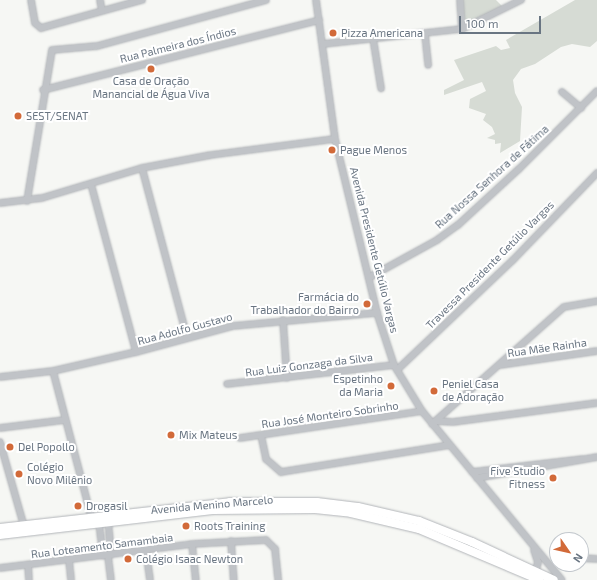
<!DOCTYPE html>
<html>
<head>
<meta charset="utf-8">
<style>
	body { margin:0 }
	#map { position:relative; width:597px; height:580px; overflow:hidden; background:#f6f7f4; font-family:"Exo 2",sans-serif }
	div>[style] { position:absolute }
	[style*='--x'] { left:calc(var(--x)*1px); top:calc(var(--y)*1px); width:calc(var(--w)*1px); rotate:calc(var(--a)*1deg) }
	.green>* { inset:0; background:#d6dbd4 }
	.roads { filter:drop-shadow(0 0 1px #b2b5b9) drop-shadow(0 0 1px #b2b5b9) }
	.minor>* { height:6px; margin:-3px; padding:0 3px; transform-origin:3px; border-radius:3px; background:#c0c3c7 }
	.major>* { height:8px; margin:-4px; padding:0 4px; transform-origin:4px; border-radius:4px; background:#fff }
	.dots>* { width:11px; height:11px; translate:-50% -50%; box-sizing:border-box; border:2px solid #fff; border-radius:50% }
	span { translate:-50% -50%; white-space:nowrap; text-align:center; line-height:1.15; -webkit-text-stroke:4px #fff; paint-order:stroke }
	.poi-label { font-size:11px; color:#697582 }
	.left { translate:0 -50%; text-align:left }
	.right { translate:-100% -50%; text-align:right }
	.street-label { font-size:11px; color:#697582 }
	.north { position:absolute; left:549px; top:532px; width:40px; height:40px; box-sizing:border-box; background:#fff; border:1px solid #c3c8cd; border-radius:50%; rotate:124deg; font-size:11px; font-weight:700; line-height:16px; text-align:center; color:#697582 }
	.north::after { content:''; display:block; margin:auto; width:14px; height:18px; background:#d26a39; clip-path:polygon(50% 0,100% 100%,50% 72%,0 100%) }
	.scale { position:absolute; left:459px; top:16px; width:82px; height:18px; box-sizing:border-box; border:2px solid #697582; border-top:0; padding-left:5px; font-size:12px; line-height:14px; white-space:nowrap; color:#697582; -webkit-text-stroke:3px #fff; paint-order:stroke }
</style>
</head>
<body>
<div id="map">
	<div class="green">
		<div style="clip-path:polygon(463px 0,496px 0,502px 6px,465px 26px)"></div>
		<div style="clip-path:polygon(575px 0,597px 0,597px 41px,590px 47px,572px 44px,561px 47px,535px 64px,521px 69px,513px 80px,515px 93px,522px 107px,520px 141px,500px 153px,501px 143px,495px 144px,495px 140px,487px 138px,495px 134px,492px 127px,483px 120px,486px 114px,469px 108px,470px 99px,486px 91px,482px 82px,444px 95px,444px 90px,464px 80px,454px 60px,496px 46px,501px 50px,510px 48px,506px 40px)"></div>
	</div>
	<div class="roads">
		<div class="minor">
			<div style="--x:31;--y:0;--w:23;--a:80"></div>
			<div style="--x:35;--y:23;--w:8;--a:40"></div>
			<div style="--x:41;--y:28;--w:105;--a:-15.5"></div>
			<div style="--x:100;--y:0;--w:11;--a:80"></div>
			<div style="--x:316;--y:0;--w:140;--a:82.2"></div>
			<div style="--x:335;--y:139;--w:179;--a:76.4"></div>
			<div style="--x:377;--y:313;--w:55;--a:71.9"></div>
			<div style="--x:394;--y:365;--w:54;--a:58.7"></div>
			<div style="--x:422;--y:411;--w:219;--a:50.4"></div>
			<div style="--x:460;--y:0;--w:29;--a:86"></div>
			<div style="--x:425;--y:34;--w:31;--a:84"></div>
			<div style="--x:373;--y:38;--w:51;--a:80.9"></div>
			<div style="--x:323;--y:44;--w:140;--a:-6.2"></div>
			<div style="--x:462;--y:29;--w:66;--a:-26.2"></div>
			<div style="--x:43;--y:90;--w:285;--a:-14.2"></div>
			<div style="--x:562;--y:92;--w:25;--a:40"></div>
			<div style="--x:142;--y:168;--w:175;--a:75.1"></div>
			<div style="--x:91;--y:184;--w:174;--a:75"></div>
			<div style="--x:27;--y:201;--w:153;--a:-80.6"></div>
			<div style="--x:52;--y:50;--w:45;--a:-5.1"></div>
			<div style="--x:97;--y:46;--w:175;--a:-15.2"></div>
			<div style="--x:0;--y:203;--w:42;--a:-6.8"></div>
			<div style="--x:42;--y:198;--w:104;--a:-16.7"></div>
			<div style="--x:142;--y:168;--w:70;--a:-10.7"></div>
			<div style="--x:211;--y:155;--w:125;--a:-7.4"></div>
			<div style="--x:370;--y:277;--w:77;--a:-28.9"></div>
			<div style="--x:437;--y:240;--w:26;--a:-36"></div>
			<div style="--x:458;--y:225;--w:83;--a:-42.6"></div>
			<div style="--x:519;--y:169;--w:110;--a:-45"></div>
			<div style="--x:283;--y:320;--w:58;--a:86.1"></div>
			<div style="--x:500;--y:365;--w:98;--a:-8.2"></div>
			<div style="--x:397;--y:370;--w:160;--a:-43.5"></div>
			<div style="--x:513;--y:260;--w:121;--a:-46"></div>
			<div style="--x:53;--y:371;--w:154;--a:75.3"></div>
			<div style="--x:0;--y:377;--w:53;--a:-6.5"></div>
			<div style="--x:53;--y:371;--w:85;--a:-12.9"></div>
			<div style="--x:136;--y:352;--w:100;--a:-15"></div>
			<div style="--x:233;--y:326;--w:145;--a:-5.2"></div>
			<div style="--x:227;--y:384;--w:168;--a:-6.5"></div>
			<div style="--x:436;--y:421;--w:17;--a:3"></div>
			<div style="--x:453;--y:422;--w:145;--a:-7.5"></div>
			<div style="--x:432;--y:424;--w:176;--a:-41.6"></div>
			<div style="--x:564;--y:307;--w:34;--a:-10"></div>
			<div style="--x:0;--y:428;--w:65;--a:-7"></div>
			<div style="--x:261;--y:435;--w:25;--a:78"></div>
			<div style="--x:266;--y:459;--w:20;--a:41"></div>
			<div style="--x:281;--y:472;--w:171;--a:-9.1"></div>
			<div style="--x:240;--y:438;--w:184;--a:-8.4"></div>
			<div style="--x:0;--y:442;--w:87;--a:74.1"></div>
			<div style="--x:472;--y:472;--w:112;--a:-6.7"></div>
			<div style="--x:477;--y:478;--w:122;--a:-9.9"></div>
			<div style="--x:108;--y:519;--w:36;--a:85"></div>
			<div style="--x:99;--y:523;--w:33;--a:83"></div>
			<div style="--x:231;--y:541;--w:39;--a:86"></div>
			<div style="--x:192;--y:544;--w:36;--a:84"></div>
			<div style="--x:534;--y:550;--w:13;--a:72"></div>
			<div style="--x:538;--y:562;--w:13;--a:103"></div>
			<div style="--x:146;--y:551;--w:29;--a:82"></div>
			<div style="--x:108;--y:556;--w:24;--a:83"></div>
			<div style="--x:581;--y:558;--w:16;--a:4"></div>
			<div style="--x:69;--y:560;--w:20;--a:84"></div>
			<div style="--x:28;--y:565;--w:15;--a:86"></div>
			<div style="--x:0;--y:568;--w:193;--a:-7.1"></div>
			<div style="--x:192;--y:544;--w:74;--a:-3.1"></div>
			<div style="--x:266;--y:540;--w:13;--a:45"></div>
			<div style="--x:275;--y:549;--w:31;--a:84"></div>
		</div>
		<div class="major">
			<div style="--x:0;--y:528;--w:231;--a:-6.4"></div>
			<div style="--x:230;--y:502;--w:87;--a:0"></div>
			<div style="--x:317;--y:502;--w:41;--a:7"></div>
			<div style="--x:358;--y:507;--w:63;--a:12.9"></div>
			<div style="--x:419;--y:521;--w:57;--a:21.6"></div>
			<div style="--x:472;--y:542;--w:90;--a:24.9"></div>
			<div style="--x:0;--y:535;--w:214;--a:-6.7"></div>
			<div style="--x:213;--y:510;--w:102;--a:-0.6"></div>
			<div style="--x:315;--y:509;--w:36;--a:6"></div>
			<div style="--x:351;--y:513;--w:70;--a:13.2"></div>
			<div style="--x:419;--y:529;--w:131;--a:22.9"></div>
		</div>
	</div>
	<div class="dots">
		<div style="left:333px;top:33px;background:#d26a39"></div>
		<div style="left:151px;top:69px;background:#d26a39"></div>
		<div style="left:18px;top:116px;background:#d26a39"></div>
		<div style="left:332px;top:150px;background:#d26a39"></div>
		<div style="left:367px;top:304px;background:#d26a39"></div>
		<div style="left:391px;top:386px;background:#d26a39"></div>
		<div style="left:434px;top:391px;background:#d26a39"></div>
		<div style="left:171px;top:435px;background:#d26a39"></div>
		<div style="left:10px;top:447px;background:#d26a39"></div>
		<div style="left:19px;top:474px;background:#d26a39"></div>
		<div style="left:553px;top:478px;background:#d26a39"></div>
		<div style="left:78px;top:506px;background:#d26a39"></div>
		<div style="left:186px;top:526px;background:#d26a39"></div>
		<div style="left:128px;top:559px;background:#d26a39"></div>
	</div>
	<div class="poi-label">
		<span class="left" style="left:341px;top:33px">Pizza Americana</span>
		<span style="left:151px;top:88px">Casa de Oração<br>Manancial de Água Viva</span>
		<span class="left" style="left:26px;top:116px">SEST/SENAT</span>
		<span class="left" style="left:340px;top:150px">Pague Menos</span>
		<span class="right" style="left:359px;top:304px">Farmácia do<br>Trabalhador do Bairro</span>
		<span class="right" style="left:383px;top:386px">Espetinho<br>da Maria</span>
		<span class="left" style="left:442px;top:391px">Peniel Casa<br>de Adoração</span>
		<span class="left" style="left:179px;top:435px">Mix Mateus</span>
		<span class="left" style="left:18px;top:447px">Del Popollo</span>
		<span class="left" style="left:27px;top:474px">Colégio<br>Novo Milênio</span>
		<span class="right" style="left:545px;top:478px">Five Studio<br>Fitness</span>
		<span class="left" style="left:86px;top:506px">Drogasil</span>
		<span class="left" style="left:194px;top:526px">Roots Training</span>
		<span class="left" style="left:136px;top:559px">Colégio Isaac Newton</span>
	</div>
	<div class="street-label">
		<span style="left:178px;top:45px;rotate:-14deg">Rua Palmeira dos Índios</span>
		<span style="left:492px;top:177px;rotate:-42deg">Rua Nossa Senhora de Fátima</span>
		<span style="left:374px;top:250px;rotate:76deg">Avenida Presidente Getúlio Vargas</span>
		<span style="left:490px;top:265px;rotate:-45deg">Travessa Presidente Getúlio Vargas</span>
		<span style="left:185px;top:329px;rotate:-15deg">Rua Adolfo Gustavo</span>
		<span style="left:547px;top:348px;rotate:-8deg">Rua Mãe Rainha</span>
		<span style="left:309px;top:365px;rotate:-7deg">Rua Luiz Gonzaga da Silva</span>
		<span style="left:330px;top:415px;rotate:-8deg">Rua José Monteiro Sobrinho</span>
		<span style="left:212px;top:505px;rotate:-5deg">Avenida Menino Marcelo</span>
		<span style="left:102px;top:546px;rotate:-7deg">Rua Loteamento Samambaia</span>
	</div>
	<div class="north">N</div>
	<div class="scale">100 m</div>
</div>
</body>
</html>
